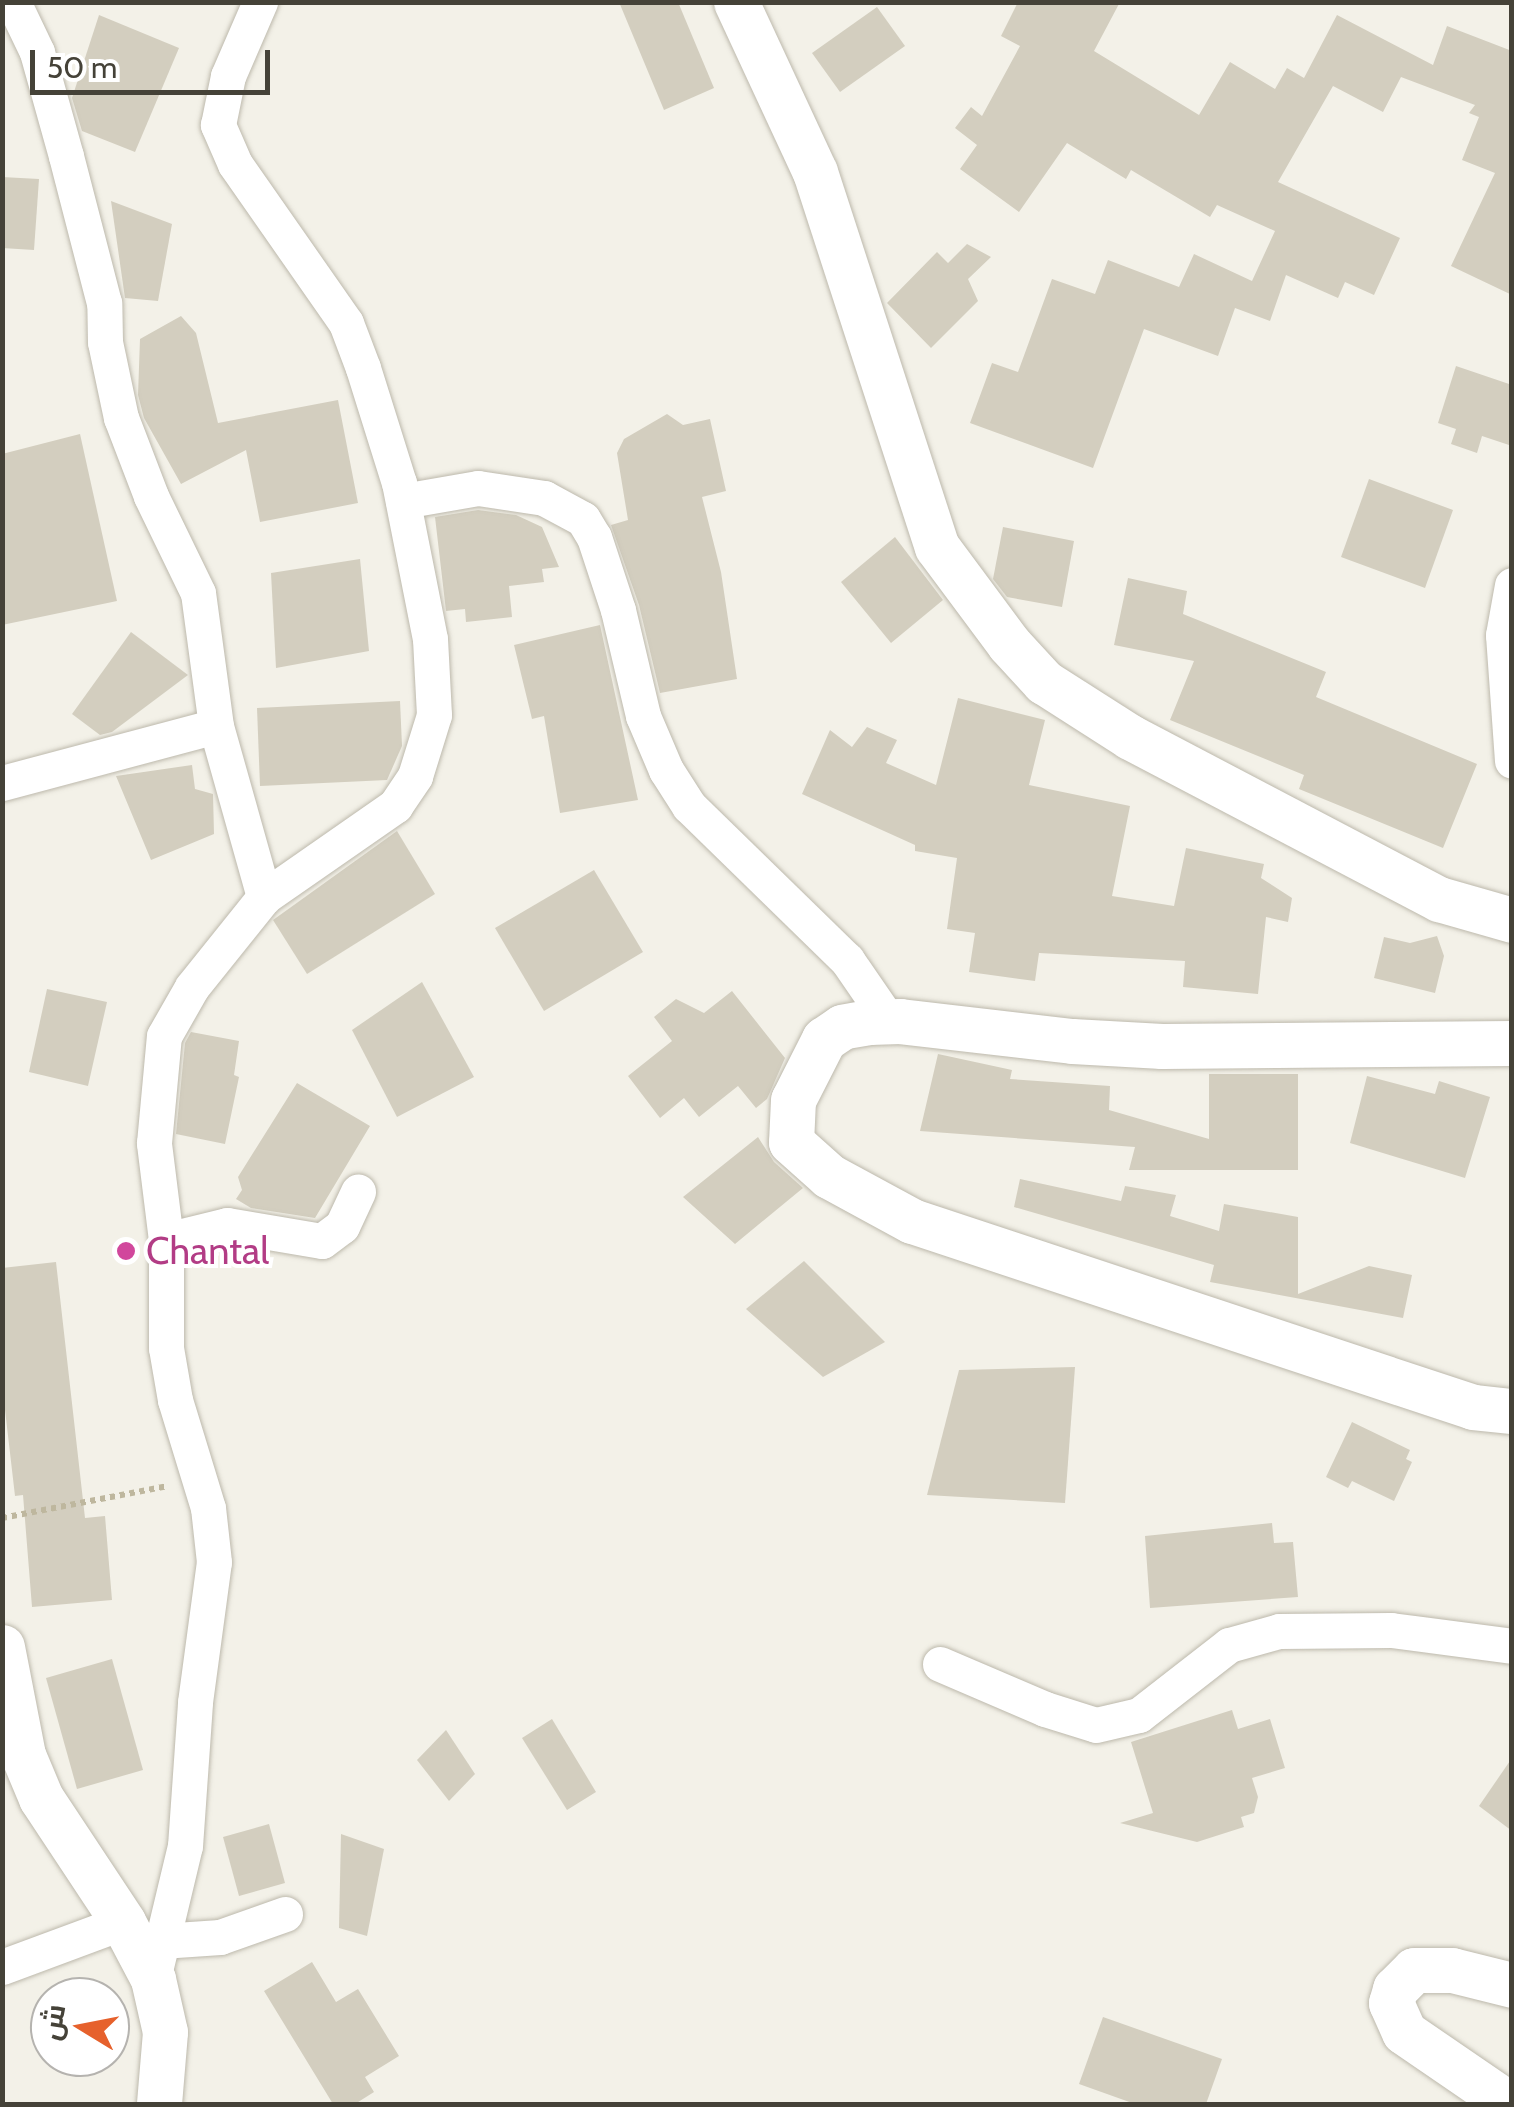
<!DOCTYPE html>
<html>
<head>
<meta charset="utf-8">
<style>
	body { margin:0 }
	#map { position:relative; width:1514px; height:2107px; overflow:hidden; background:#f3f1e8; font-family:Cabin,Cairo,sans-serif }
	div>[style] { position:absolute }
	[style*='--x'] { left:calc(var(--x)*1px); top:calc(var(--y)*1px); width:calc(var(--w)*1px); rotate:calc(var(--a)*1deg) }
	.building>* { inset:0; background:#d3cebf }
	.path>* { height:6px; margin-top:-3px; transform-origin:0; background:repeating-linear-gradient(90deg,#beb79e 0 5px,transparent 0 10px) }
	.roads { filter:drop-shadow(0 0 2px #bdb9ac) drop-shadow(0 0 2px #bdb9ac) }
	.minor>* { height:35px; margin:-17.5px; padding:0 17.5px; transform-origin:17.5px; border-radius:17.5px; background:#fff }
	.tertiary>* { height:45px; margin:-22.5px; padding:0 22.5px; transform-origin:22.5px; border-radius:22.5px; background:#fff }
	.dots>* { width:28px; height:28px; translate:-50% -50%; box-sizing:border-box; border:5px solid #fff; border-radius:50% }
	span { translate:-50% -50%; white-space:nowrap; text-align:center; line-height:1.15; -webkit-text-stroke:8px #fff; paint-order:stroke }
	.hotel-label { font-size:38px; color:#b23c85 }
	.left { translate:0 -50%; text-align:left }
	.frame { position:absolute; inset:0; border:5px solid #454238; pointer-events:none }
	.north { position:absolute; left:30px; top:1977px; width:100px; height:100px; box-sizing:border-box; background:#fff; border:2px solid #b5b3af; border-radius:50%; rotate:280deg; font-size:28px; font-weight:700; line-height:40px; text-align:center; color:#454238 }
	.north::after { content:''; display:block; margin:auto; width:35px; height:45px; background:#e6612c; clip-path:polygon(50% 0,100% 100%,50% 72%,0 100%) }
	.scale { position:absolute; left:30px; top:50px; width:240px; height:45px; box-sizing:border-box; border:5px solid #454238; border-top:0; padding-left:12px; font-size:30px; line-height:35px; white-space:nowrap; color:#454238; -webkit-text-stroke:8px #fff; paint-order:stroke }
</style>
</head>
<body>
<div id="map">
	<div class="building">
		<div style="clip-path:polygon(619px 2px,678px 2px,714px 88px,664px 110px)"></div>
		<div style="clip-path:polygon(1018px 2px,1120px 2px,1094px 51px,1199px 115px,1230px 62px,1275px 89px,1287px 68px,1304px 78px,1337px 15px,1433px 65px,1447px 26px,1512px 51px,1512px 295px,1451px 266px,1495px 173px,1462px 160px,1479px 117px,1469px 113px,1475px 105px,1401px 77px,1383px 112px,1333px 86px,1278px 182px,1400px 238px,1374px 295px,1345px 282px,1338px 298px,1286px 275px,1270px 321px,1235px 308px,1218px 356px,1144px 329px,1093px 468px,970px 423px,992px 363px,1018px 372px,1052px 279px,1095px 294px,1108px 260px,1179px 287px,1194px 254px,1252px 281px,1275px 231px,1217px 205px,1210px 217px,1131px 170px,1126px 179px,1067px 143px,1019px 212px,960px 169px,977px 145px,955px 128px,971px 107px,982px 116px,1020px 46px,1001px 36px)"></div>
		<div style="clip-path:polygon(877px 7px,905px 46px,840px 92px,812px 53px)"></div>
		<div style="clip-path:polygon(99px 15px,179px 48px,135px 152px,82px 131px,72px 98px)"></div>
		<div style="clip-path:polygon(2px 177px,39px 179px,34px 250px,2px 248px)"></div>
		<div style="clip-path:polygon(111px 201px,172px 224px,158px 301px,125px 298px)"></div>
		<div style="clip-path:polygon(967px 244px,991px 257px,968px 279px,978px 301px,931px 348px,887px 303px,937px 252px,948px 263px)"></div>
		<div style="clip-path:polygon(181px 316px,196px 333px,218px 423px,338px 400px,358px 503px,260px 522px,246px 450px,181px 484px,144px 418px,138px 395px,140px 339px)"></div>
		<div style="clip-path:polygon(1456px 366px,1512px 385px,1512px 446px,1482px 436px,1477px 453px,1451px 444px,1456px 429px,1438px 423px)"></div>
		<div style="clip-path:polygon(667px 414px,683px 425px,710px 419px,726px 491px,702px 497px,721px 572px,737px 679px,660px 693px,639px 605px,611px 525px,628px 520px,617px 453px,624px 439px)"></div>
		<div style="clip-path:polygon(80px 434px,117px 601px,2px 625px,2px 454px)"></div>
		<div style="clip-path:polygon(1369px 479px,1453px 510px,1425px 588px,1341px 557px)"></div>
		<div style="clip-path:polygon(478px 510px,516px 515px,542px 527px,559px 567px,542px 569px,544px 582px,509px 586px,512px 617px,466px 622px,465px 609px,446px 611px,435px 517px)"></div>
		<div style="clip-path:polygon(1003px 527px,1074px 541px,1062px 607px,1007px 597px,993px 579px)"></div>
		<div style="clip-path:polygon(895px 537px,943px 600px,891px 643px,841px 582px)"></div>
		<div style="clip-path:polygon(360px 559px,369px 651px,276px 668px,271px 573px)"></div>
		<div style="clip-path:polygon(1128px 578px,1187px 591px,1183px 614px,1326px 672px,1316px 697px,1477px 764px,1443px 848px,1299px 789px,1304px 775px,1170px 720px,1194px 661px,1114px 645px)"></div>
		<div style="clip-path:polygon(600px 625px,638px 800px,560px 813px,544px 716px,532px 719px,514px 645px)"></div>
		<div style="clip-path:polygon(131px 632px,188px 675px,112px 732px,100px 735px,72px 714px)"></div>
		<div style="clip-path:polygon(958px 698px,1045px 720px,1029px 785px,1130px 806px,1112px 896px,1174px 906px,1186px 848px,1264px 864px,1261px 878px,1292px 898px,1288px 922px,1266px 917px,1258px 994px,1183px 987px,1185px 961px,1039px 953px,1035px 981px,969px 972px,975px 933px,947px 929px,957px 858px,915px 851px,915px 845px,802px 794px,830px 730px,852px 747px,867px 727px,897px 740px,886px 763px,936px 785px)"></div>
		<div style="clip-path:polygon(400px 701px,402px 746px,387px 780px,260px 786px,257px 708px)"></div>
		<div style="clip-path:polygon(192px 765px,195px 789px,213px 794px,214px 834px,151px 860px,116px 776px)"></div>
		<div style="clip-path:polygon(397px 831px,435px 894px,307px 974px,273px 920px)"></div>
		<div style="clip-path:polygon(594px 870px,643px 952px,544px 1011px,495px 928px)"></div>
		<div style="clip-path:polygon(1437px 936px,1444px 956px,1435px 993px,1374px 978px,1384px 937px,1410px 943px)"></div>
		<div style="clip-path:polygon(422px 982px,474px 1077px,397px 1117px,352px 1030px)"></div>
		<div style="clip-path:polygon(47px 989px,107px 1002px,88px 1086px,29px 1072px)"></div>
		<div style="clip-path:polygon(732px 991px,785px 1058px,767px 1099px,756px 1108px,738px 1086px,699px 1117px,684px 1098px,660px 1118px,628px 1076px,672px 1041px,654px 1017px,676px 999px,704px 1013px)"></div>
		<div style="clip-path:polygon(191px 1032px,239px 1041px,234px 1075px,239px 1077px,225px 1144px,176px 1134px,185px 1043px)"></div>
		<div style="clip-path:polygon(938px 1054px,1012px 1070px,1010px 1079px,1110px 1086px,1109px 1110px,1209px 1139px,1209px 1074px,1298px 1074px,1298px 1170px,1129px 1170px,1135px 1147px,920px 1131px)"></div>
		<div style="clip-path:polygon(1367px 1076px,1435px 1094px,1439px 1081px,1490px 1097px,1465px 1178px,1350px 1143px)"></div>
		<div style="clip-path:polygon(297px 1083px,370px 1126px,315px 1218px,251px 1208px,236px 1199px,242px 1190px,238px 1177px)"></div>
		<div style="clip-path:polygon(758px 1137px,774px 1162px,803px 1188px,735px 1244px,683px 1197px)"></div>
		<div style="clip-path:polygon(1020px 1179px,1121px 1201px,1125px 1186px,1176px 1195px,1170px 1216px,1219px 1231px,1224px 1204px,1298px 1217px,1298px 1294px,1369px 1266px,1412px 1275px,1403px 1318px,1210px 1282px,1214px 1265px,1014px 1207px)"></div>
		<div style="clip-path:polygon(804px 1261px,885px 1342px,823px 1377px,746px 1309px)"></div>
		<div style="clip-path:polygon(56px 1262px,85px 1518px,105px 1516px,112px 1600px,32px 1607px,23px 1495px,15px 1496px,2px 1384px,2px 1268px)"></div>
		<div style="clip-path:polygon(1075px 1367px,1065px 1503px,927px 1495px,959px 1370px)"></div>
		<div style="clip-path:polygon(1352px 1422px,1410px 1450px,1406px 1459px,1412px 1462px,1394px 1501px,1352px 1481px,1348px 1488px,1326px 1477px)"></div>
		<div style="clip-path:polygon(1272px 1523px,1274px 1543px,1293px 1542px,1298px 1597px,1150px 1608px,1145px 1536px)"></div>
		<div style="clip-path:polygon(112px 1659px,143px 1770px,77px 1789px,46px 1678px)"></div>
		<div style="clip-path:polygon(1232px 1710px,1238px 1729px,1270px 1719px,1285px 1768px,1252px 1778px,1258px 1797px,1254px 1813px,1241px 1817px,1244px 1827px,1197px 1842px,1120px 1823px,1153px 1813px,1131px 1742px)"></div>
		<div style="clip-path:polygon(552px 1719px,596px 1792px,567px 1810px,522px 1738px)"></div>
		<div style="clip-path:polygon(446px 1730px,475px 1774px,449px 1801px,417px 1760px)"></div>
		<div style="clip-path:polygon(1512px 1758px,1512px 1831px,1479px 1806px)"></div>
		<div style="clip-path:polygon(269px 1824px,285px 1883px,239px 1896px,223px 1837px)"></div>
		<div style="clip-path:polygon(341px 1834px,384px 1849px,367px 1936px,339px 1928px)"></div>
		<div style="clip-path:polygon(312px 1962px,336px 2002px,358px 1989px,399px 2056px,365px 2077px,374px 2092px,355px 2104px,333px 2104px,264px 1991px)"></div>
		<div style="clip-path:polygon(1103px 2017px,1222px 2059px,1206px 2104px,1135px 2104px,1079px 2084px)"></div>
	</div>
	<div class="path">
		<div style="--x:2;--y:1518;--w:169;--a:-10.9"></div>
	</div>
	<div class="roads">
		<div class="minor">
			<div style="--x:403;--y:501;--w:76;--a:-9.8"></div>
			<div style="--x:478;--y:488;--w:67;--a:8.6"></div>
			<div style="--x:544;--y:498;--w:44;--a:28.3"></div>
			<div style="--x:583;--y:519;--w:21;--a:59"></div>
			<div style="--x:594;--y:537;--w:77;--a:71.8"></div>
			<div style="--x:618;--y:610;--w:109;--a:76.7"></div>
			<div style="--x:643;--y:716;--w:59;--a:66.9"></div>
			<div style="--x:666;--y:770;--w:43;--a:57.4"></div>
			<div style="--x:689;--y:806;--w:221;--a:44.3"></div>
			<div style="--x:847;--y:960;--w:74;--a:55.5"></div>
			<div style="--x:1512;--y:585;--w:51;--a:100.2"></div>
			<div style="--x:1503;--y:635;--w:126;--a:85.9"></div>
			<div style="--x:216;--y:726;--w:178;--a:74.3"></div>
			<div style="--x:2;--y:783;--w:221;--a:-14.9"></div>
			<div style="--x:216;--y:726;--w:134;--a:-97.7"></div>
			<div style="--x:198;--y:593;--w:108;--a:-115.9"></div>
			<div style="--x:151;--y:496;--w:84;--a:-111"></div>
			<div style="--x:121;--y:418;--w:78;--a:-101.9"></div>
			<div style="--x:105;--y:342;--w:39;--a:-91"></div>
			<div style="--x:104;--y:303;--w:152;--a:-104.5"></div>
			<div style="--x:66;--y:156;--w:108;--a:-105.6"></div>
			<div style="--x:37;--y:52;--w:55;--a:-115.6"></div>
			<div style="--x:166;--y:1240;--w:63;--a:-13.8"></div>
			<div style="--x:227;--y:1225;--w:96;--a:9.6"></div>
			<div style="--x:322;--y:1241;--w:25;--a:-37"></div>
			<div style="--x:342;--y:1226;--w:38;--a:-65"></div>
			<div style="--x:940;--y:1664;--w:114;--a:23.2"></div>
			<div style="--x:1045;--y:1709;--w:53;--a:17.4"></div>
			<div style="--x:1096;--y:1725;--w:44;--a:-13.1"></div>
			<div style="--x:1139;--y:1715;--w:114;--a:-37.9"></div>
			<div style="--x:1229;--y:1645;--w:52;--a:-15.6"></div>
			<div style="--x:1279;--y:1631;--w:112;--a:-0.5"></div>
			<div style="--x:1391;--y:1630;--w:122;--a:7.5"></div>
			<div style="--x:161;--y:1941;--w:59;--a:-3.9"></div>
			<div style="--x:220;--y:1937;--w:69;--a:-19.5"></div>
			<div style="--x:2;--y:1967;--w:129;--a:-20.4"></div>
			<div style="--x:153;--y:1979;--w:137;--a:-76.5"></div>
			<div style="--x:185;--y:1846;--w:144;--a:-86"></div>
			<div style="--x:195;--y:1702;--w:141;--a:-82.3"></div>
			<div style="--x:214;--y:1562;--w:54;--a:-96.3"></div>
			<div style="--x:208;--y:1508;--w:113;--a:-107"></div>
			<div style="--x:175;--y:1400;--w:53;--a:-99.8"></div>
			<div style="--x:166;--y:1348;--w:108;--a:-90"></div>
			<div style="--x:166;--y:1240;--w:98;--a:-97.1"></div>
			<div style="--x:154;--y:1143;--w:107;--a:-84.7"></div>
			<div style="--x:164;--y:1036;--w:56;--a:-60.3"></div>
			<div style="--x:192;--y:987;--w:115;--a:-51.3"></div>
			<div style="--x:264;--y:897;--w:160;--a:-34.8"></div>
			<div style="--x:395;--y:806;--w:36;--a:-56"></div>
			<div style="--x:415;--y:776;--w:64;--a:-72.7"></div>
			<div style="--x:434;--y:715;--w:76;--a:-93"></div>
			<div style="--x:430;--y:639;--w:159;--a:-101.2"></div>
			<div style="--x:399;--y:483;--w:121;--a:-107.4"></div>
			<div style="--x:363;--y:368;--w:48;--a:-110.7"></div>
			<div style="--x:346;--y:323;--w:194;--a:-124.9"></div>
			<div style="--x:235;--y:164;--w:43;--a:-113.6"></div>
			<div style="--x:218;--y:125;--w:50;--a:-78.5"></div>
			<div style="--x:228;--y:76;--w:81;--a:-66.6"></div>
		</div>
		<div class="tertiary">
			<div style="--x:736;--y:2;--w:187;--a:65.1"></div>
			<div style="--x:815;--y:172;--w:394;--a:72"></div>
			<div style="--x:937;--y:547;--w:121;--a:53.4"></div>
			<div style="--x:1009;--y:644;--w:52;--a:47.4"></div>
			<div style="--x:1044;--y:682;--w:102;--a:32.6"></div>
			<div style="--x:1130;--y:737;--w:349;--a:27.7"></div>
			<div style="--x:1439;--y:899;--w:76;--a:16"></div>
			<div style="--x:1512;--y:1043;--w:350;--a:179.5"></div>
			<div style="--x:1162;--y:1046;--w:90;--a:-176.8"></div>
			<div style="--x:1072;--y:1041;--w:173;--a:-173.4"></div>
			<div style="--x:900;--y:1021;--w:31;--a:178"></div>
			<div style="--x:869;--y:1022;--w:27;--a:170"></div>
			<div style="--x:842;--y:1027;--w:22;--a:146"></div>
			<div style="--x:824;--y:1039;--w:68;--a:116.9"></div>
			<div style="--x:793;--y:1100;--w:42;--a:92.7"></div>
			<div style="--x:791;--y:1142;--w:51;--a:41.8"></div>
			<div style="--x:829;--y:1176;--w:94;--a:28.5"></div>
			<div style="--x:912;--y:1221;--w:591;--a:18.34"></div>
			<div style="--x:1473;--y:1407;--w:39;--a:6"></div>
			<div style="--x:2;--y:1647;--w:110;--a:79"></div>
			<div style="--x:23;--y:1755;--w:47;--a:67.3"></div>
			<div style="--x:41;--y:1798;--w:149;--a:56.5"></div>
			<div style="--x:123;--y:1922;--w:64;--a:62.2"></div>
			<div style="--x:153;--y:1979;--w:54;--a:77.2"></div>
			<div style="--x:165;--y:2032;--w:72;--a:94.8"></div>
			<div style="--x:1509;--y:2104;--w:127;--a:-145.6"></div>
			<div style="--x:1404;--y:2032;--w:32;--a:-114"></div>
			<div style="--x:1391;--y:2003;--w:15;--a:-74"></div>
			<div style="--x:1395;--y:1989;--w:27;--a:-45"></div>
			<div style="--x:1414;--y:1970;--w:38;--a:0"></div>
			<div style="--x:1452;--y:1970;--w:62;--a:14"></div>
		</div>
	</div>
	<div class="dots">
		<div style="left:126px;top:1251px;background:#d1479c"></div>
	</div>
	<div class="hotel-label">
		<span class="left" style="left:146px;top:1251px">Chantal</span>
	</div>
	<div class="frame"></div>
	<div class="north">ش</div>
	<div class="scale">50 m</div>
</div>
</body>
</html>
